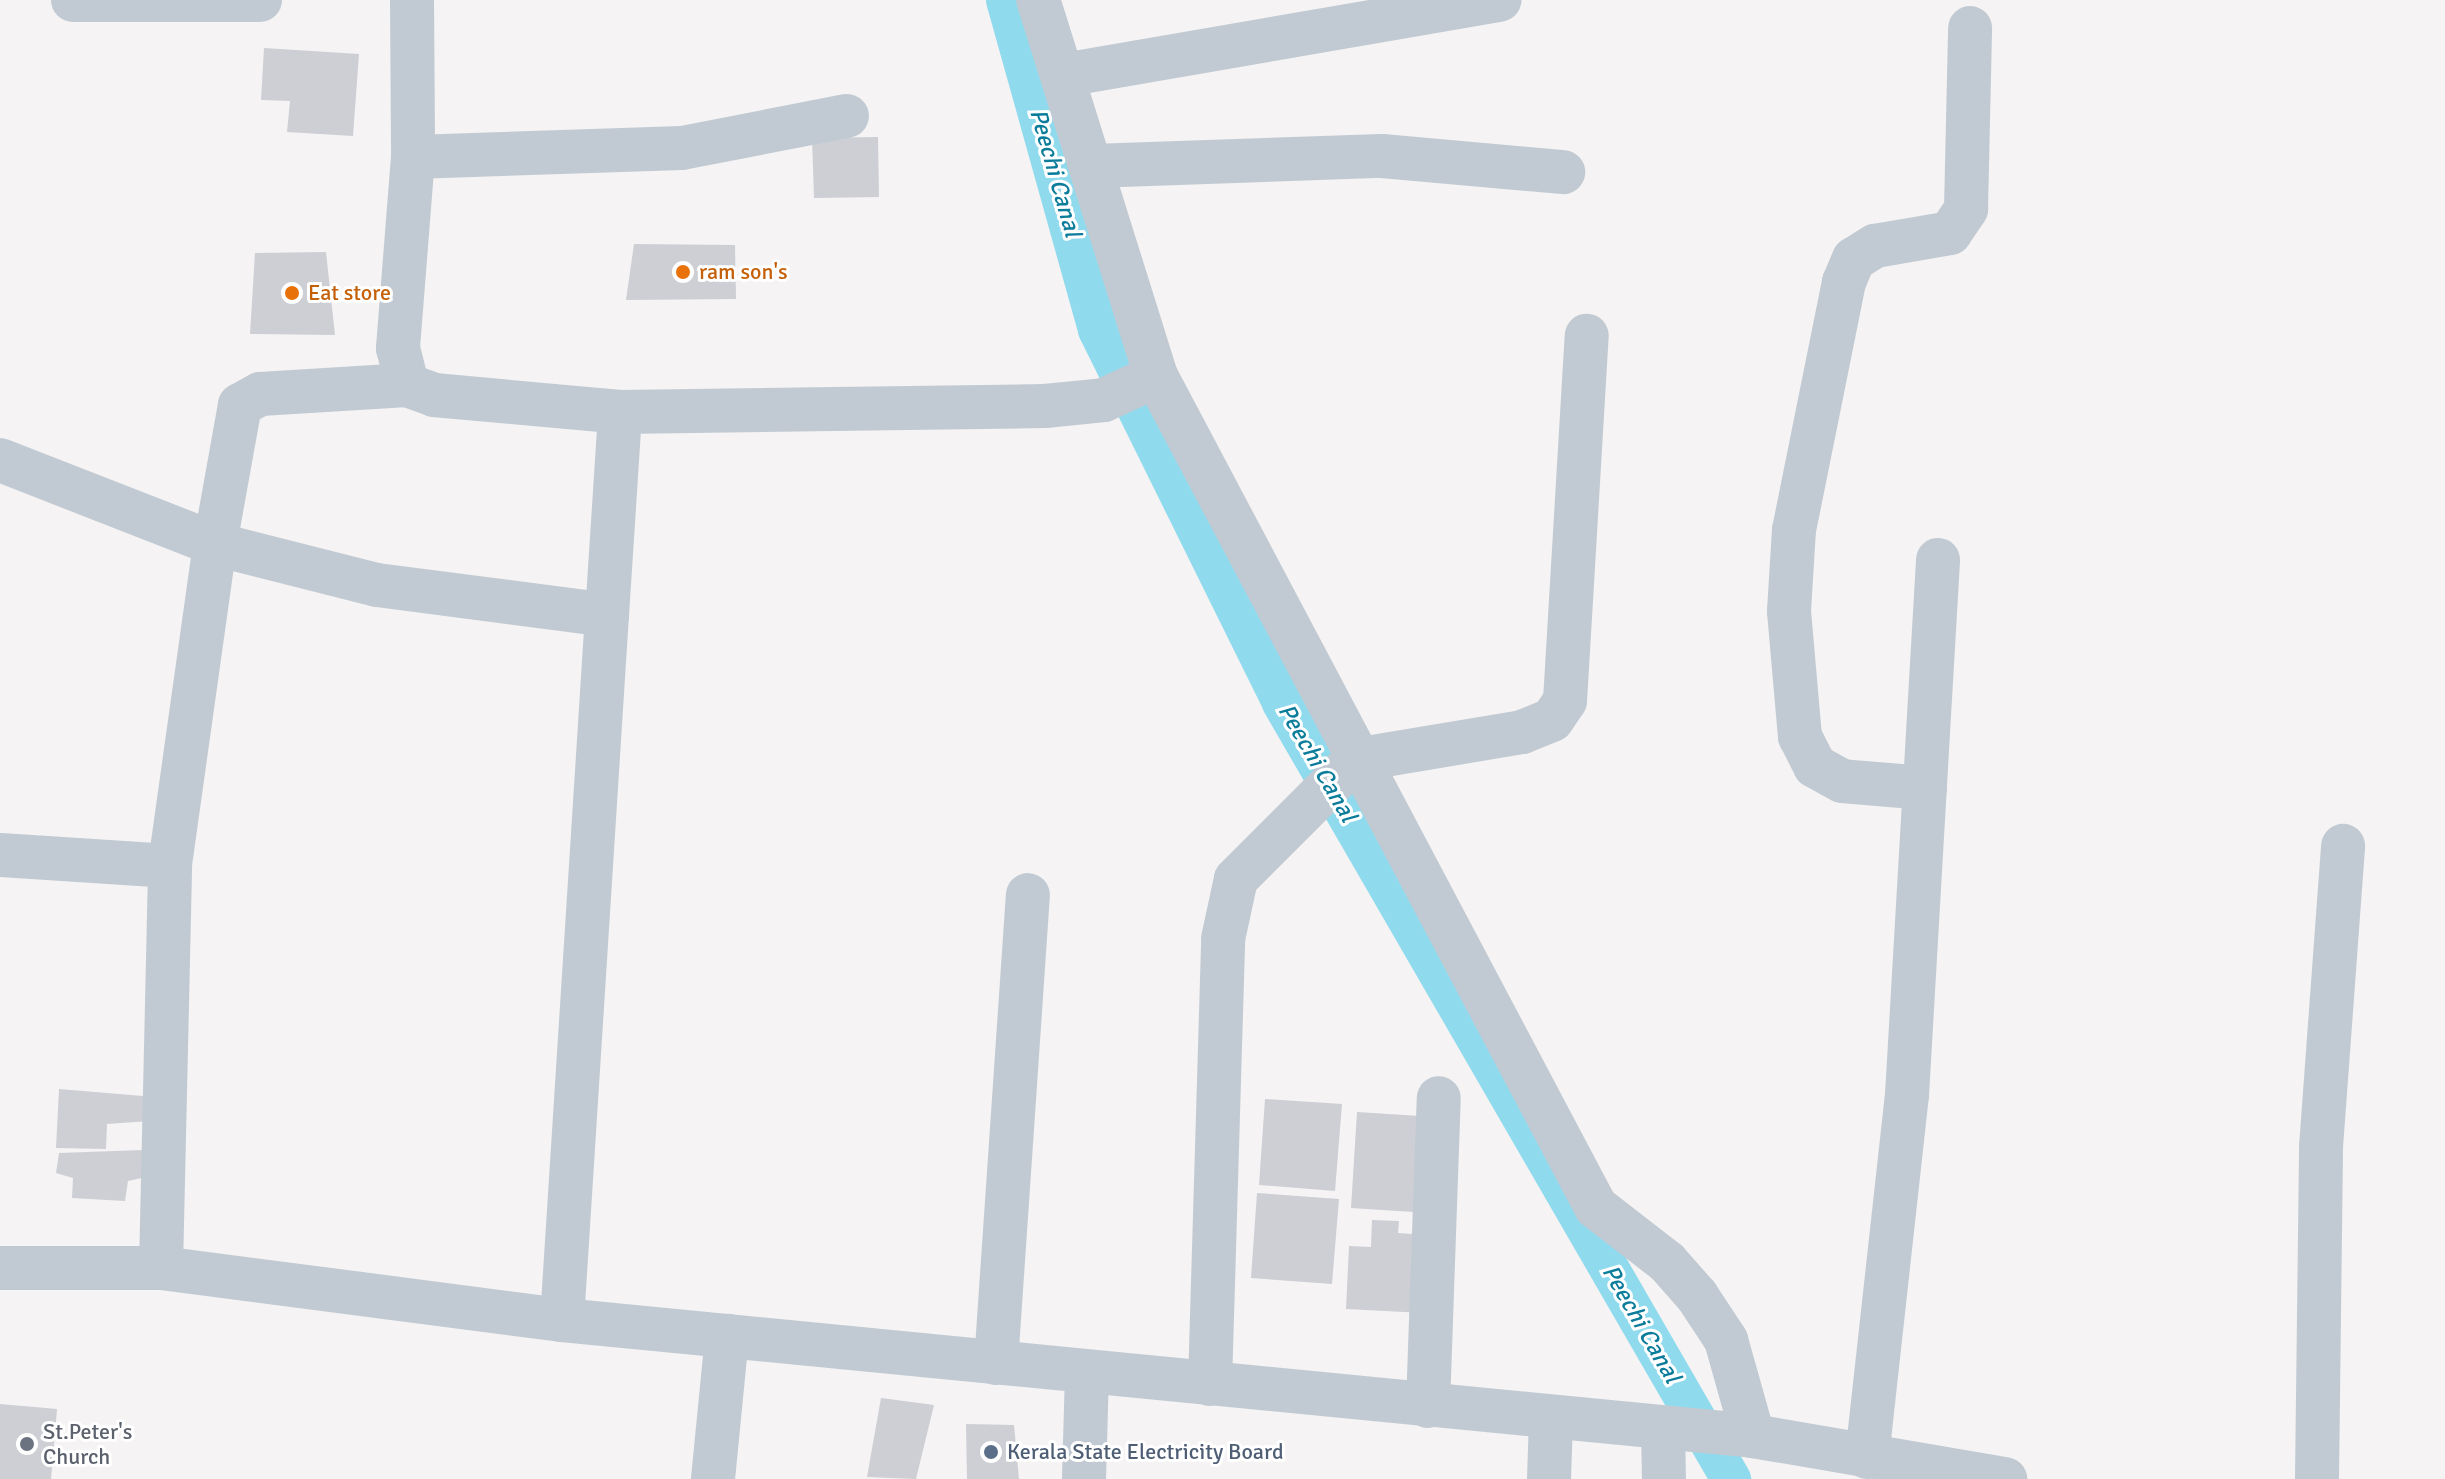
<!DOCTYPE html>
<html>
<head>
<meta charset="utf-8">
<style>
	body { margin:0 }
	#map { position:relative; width:2445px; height:1479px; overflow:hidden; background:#f5f3f3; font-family:Signika,sans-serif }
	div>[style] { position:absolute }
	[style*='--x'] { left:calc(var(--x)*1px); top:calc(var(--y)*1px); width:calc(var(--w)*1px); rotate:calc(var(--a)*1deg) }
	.canal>* { height:40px; margin:-20px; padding:0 20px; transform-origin:20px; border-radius:20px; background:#90daee }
	.building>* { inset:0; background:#cdcfd5 }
	.minor>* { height:44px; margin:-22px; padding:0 22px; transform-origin:22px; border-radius:22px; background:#c1cad2 }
	.dots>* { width:22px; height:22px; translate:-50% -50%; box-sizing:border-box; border:4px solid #fff; border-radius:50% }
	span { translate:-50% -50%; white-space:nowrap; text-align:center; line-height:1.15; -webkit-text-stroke:6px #fff; paint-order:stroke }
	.food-label { font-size:22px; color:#c56008 }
	.left { translate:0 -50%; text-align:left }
	.worship-label { font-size:22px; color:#5b616d }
	.service-label { font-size:22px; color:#4e5e75 }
	.water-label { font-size:24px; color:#0c7c9b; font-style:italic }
</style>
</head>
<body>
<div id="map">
	<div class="canal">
		<div style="--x:1006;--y:0;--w:343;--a:74.4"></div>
		<div style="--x:1098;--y:330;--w:416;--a:63.7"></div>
		<div style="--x:1282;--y:703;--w:897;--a:59.95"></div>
	</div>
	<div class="building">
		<div style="clip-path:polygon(264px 48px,359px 54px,353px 136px,287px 132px,290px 101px,261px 100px)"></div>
		<div style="clip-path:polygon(878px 137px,879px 197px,814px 198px,812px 138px)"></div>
		<div style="clip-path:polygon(634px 244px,735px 245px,736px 299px,626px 300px)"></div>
		<div style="clip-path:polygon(326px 252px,335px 335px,250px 334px,255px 253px)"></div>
		<div style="clip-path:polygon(59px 1089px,155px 1097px,150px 1121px,107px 1124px,106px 1149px,56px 1148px)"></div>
		<div style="clip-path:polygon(1265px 1099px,1342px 1104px,1335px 1191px,1259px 1185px)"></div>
		<div style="clip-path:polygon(1357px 1112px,1420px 1116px,1414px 1212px,1351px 1208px)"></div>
		<div style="clip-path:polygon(143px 1150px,142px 1178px,128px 1181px,125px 1201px,72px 1198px,73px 1178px,56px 1173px,59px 1153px)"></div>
		<div style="clip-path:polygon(1257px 1193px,1339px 1199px,1332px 1284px,1251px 1278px)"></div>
		<div style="clip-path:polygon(1372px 1220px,1399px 1221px,1398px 1233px,1428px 1235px,1424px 1313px,1346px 1309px,1349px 1246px,1371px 1247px)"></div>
		<div style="clip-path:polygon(881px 1398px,934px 1405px,916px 1479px,867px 1477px)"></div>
		<div style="clip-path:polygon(0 1404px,57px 1409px,51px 1479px,0 1479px)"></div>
		<div style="clip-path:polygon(966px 1424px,1014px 1425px,1019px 1479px,967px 1479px)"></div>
	</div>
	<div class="minor">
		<div style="--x:73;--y:0;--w:187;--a:0"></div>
		<div style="--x:412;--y:0;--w:157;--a:89.6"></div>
		<div style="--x:413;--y:157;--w:192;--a:94.5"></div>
		<div style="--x:398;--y:348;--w:38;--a:76"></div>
		<div style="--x:407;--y:385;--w:29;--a:20"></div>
		<div style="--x:434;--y:395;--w:187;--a:5.2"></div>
		<div style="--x:1064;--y:75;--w:442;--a:-9.8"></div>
		<div style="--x:413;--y:157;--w:269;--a:-1.9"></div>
		<div style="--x:682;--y:148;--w:168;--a:-11"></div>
		<div style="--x:1092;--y:166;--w:290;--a:-2"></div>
		<div style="--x:1382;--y:156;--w:182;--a:5.1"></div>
		<div style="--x:1156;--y:376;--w:940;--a:62.1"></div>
		<div style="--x:1596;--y:1207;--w:90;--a:37.8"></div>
		<div style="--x:1667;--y:1262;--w:45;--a:48.6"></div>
		<div style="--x:1697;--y:1296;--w:53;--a:56.6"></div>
		<div style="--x:1726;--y:1340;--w:100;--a:74.3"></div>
		<div style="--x:407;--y:385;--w:147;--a:176.5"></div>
		<div style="--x:260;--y:394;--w:23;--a:151"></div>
		<div style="--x:240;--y:405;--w:141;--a:100.2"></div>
		<div style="--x:215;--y:544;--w:167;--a:14.2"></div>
		<div style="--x:377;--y:585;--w:232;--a:7.4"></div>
		<div style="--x:607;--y:615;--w:203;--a:-86.3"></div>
		<div style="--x:620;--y:412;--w:425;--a:-0.8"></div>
		<div style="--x:1045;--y:406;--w:59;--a:-5.8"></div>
		<div style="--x:1104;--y:400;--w:57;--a:-24.8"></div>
		<div style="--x:1156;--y:376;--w:394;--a:-107.4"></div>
		<div style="--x:0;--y:460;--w:231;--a:21.3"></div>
		<div style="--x:215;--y:544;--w:325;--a:98"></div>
		<div style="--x:170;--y:866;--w:170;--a:-176.3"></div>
		<div style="--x:1925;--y:788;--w:83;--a:-175.2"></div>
		<div style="--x:1842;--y:781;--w:31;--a:-151"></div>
		<div style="--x:1815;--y:766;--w:33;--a:-117"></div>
		<div style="--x:1800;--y:737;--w:126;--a:-95"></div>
		<div style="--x:1789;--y:611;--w:81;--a:-86.5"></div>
		<div style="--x:1794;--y:530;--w:253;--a:-78.6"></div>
		<div style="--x:1844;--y:282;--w:25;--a:-67"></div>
		<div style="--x:1854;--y:259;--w:25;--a:-32"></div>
		<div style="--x:1875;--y:246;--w:76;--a:-9.8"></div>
		<div style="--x:1950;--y:233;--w:29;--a:-56"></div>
		<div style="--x:1966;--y:209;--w:181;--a:-88.7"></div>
		<div style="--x:0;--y:1268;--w:161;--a:0"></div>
		<div style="--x:161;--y:1268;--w:404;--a:7.4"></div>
		<div style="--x:562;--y:1320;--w:1197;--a:5.56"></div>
		<div style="--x:1753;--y:1436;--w:256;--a:9.7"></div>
		<div style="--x:161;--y:1268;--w:402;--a:-88.7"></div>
		<div style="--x:562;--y:1320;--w:706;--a:-86.35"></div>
		<div style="--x:996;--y:1363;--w:469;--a:-86.1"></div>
		<div style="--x:1210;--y:1384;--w:445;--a:-88.3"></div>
		<div style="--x:1223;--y:939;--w:61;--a:-77.8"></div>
		<div style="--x:1236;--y:879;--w:168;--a:-45"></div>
		<div style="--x:1355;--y:760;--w:169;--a:-9.5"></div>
		<div style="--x:1522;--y:732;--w:32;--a:-22"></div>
		<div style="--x:1552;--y:720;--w:23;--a:-56"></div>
		<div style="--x:1565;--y:701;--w:366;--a:-86.6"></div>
		<div style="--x:1428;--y:1406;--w:308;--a:-88"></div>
		<div style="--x:1663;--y:1429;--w:50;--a:88.9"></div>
		<div style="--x:1867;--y:1457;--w:364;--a:-83.7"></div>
		<div style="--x:1907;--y:1095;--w:536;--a:-86.68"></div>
		<div style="--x:713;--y:1479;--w:144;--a:-84.4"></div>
		<div style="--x:1084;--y:1479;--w:107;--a:-88.4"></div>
		<div style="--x:1549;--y:1479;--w:61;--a:-88.1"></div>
		<div style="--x:2317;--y:1479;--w:332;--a:-89.3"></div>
		<div style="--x:2321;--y:1147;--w:302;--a:-85.8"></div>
	</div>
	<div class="dots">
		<div style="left:683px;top:272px;background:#e8710a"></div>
		<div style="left:292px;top:293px;background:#e8710a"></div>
		<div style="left:27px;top:1444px;background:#6b7280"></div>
		<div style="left:991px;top:1452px;background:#5c6f8a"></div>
	</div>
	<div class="food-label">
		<span class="left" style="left:699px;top:272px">ram son's</span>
		<span class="left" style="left:308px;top:293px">Eat store</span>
	</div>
	<div class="worship-label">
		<span class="left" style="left:43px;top:1444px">St.Peter's<br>Church</span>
	</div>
	<div class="service-label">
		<span class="left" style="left:1007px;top:1452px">Kerala State Electricity Board</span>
	</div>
	<div class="water-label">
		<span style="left:1055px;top:173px;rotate:74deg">Peechi Canal</span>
		<span style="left:1317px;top:763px;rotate:60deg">Peechi Canal</span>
		<span style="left:1641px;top:1324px;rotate:60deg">Peechi Canal</span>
	</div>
</div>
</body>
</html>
